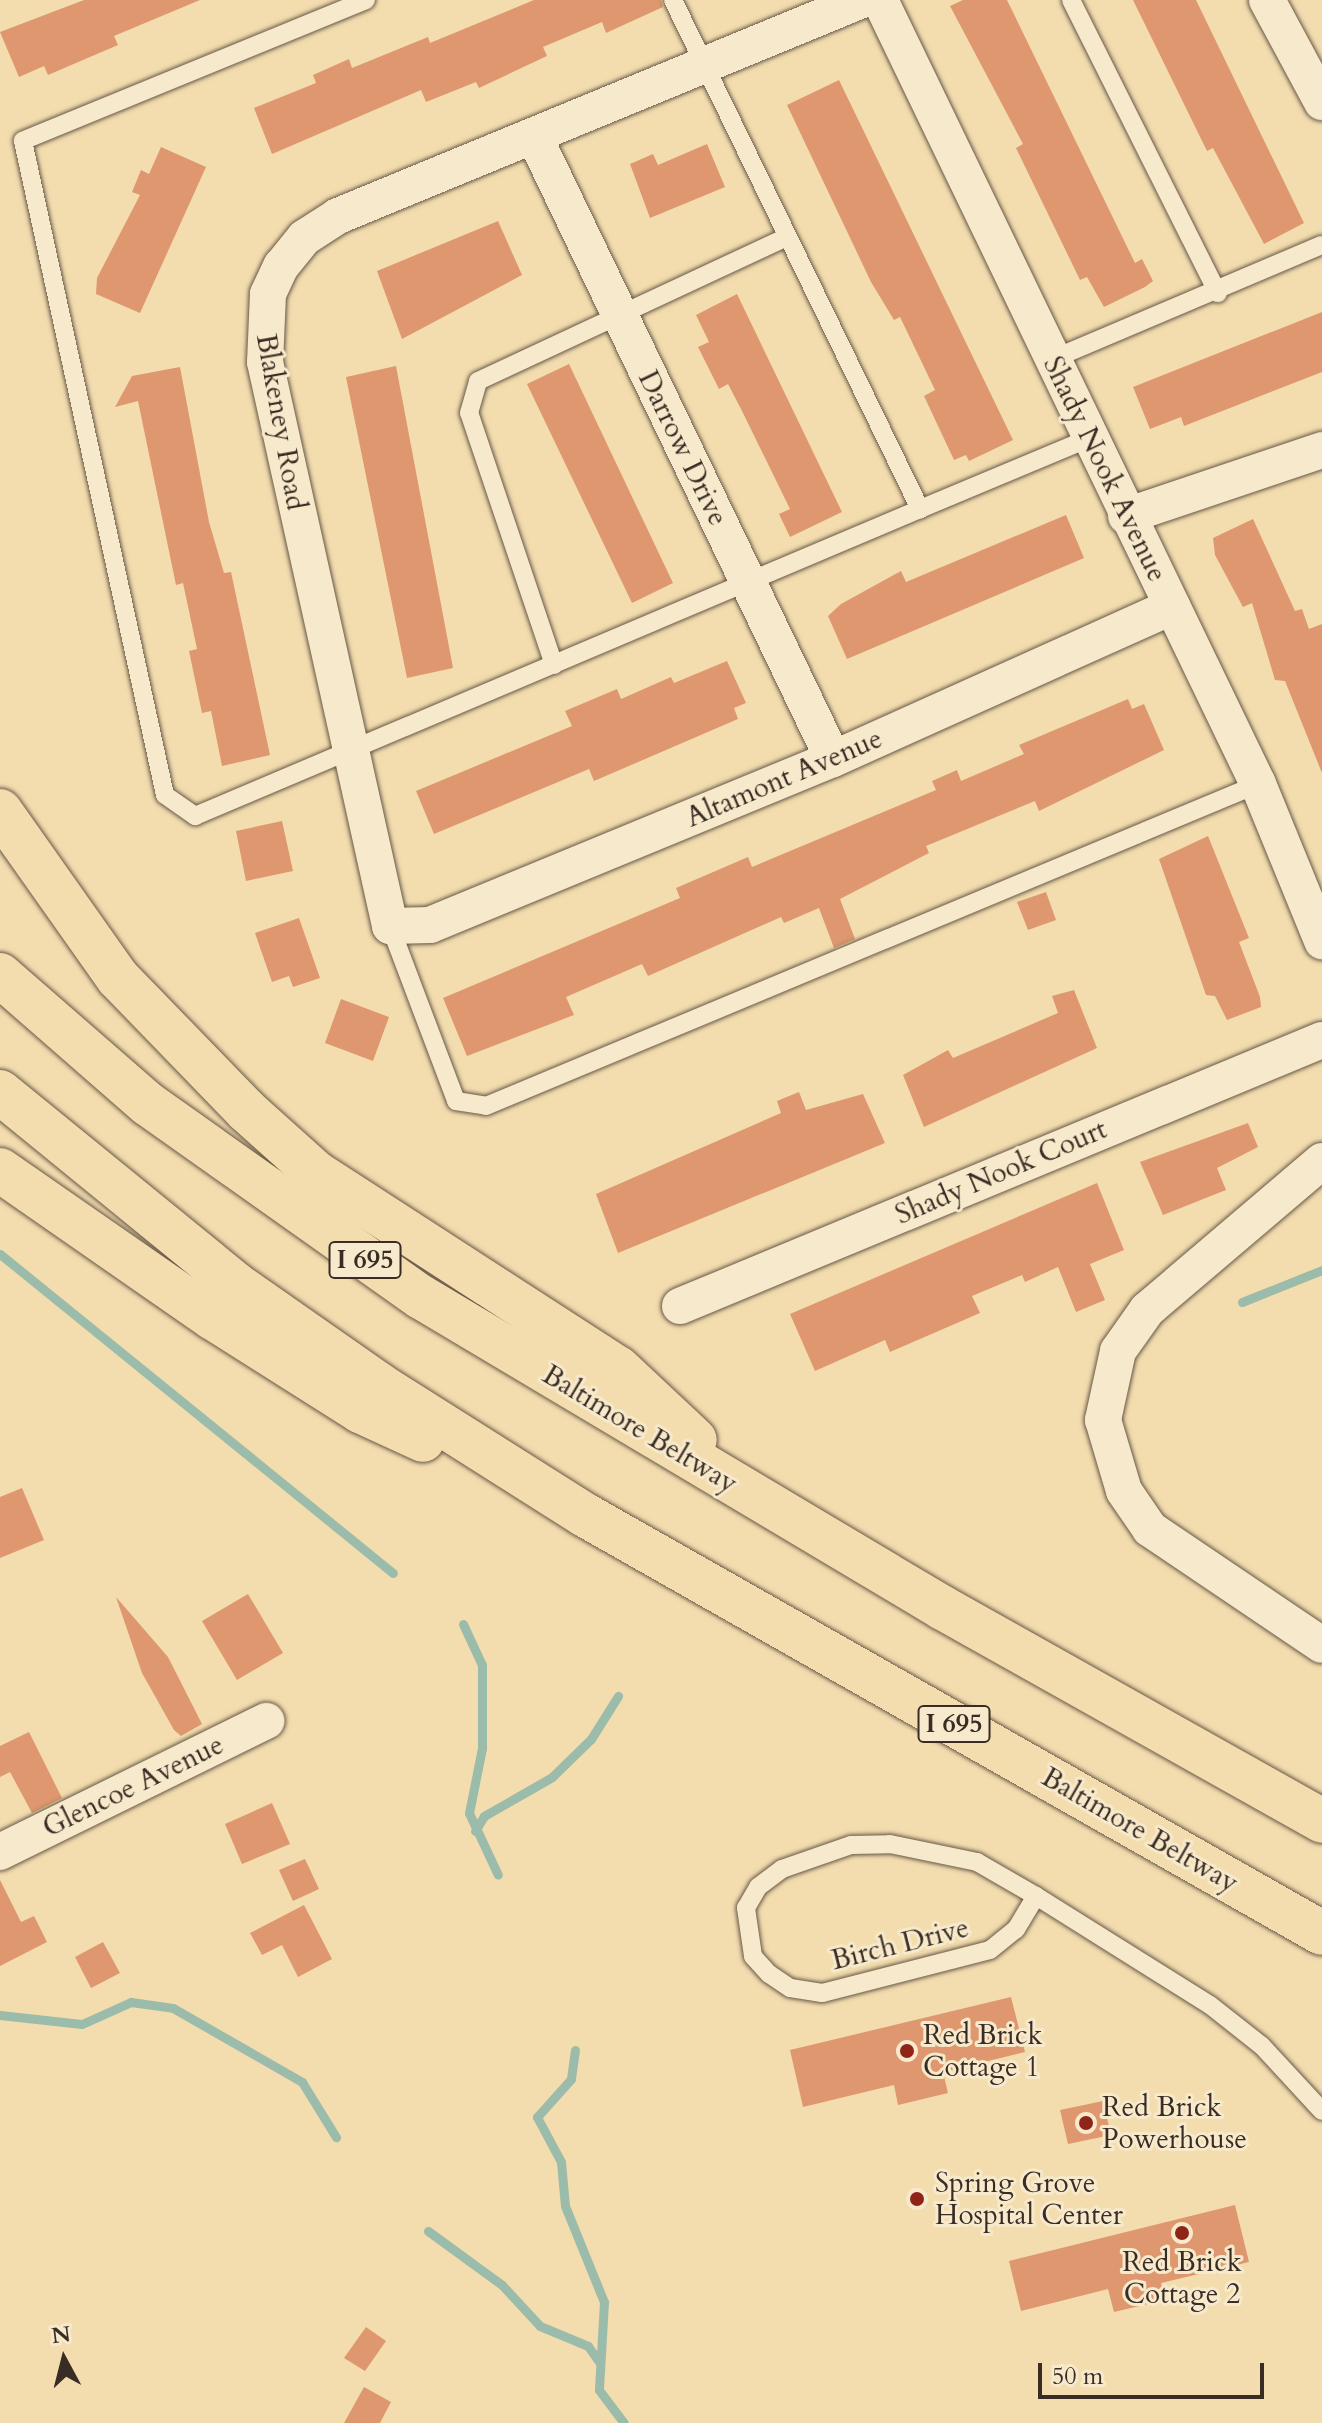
<!DOCTYPE html>
<html>
<head>
<meta charset="utf-8">
<style>
	body { margin:0 }
	#map { position:relative; width:1322px; height:2423px; overflow:hidden; background:#f3ddaf; font-family:Cardo,serif }
	div>[style] { position:absolute }
	[style*='--x'] { left:calc(var(--x)*1px); top:calc(var(--y)*1px); width:calc(var(--w)*1px); rotate:calc(var(--a)*1deg) }
	.stream>* { height:9px; margin:-4.5px; padding:0 4.5px; transform-origin:4.5px; border-radius:4.5px; background:#9bbcaa }
	.building>* { inset:0; background:#de976e }
	.roads { filter:drop-shadow(0 0 2px #685847) drop-shadow(0 0 2px #685847) }
	.lane>* { height:18px; margin:-9px; padding:0 9px; transform-origin:9px; border-radius:9px; background:#f7e9cb }
	.street>* { height:36px; margin:-18px; padding:0 18px; transform-origin:18px; border-radius:18px; background:#f7e9cb }
	.highway>* { height:44px; margin:-22px; padding:0 22px; transform-origin:22px; border-radius:22px; background:#f3ddaf }
	.dots>* { width:22px; height:22px; translate:-50% -50%; box-sizing:border-box; border:4px solid #f7e9cb; border-radius:50% }
	span { translate:-50% -50%; white-space:nowrap; text-align:center; line-height:1.15; -webkit-text-stroke:6px #f7e9cb; paint-order:stroke }
	.shield-label span { padding:2px 6px; background:#f7e9cb; border:2px solid; border-radius:6px; -webkit-text-stroke-width:0 }
	.shield-label { font-size:26px; color:#392c24; font-weight:700 }
	.street-label { font-size:28px; color:#392c24 }
	.poi-label { font-size:28px; color:#392c24 }
	.left { translate:0 -50%; text-align:left }
	.north { position:absolute; left:24px; top:2319px; width:80px; height:80px; -webkit-text-stroke:6px #f7e9cb; paint-order:stroke; rotate:353deg; font-size:22px; font-weight:700; line-height:32px; text-align:center; color:#392c24 }
	.north::after { content:''; display:block; margin:auto; width:28px; height:36px; background:#392c24; clip-path:polygon(50% 0,100% 100%,50% 72%,0 100%) }
	.scale { position:absolute; left:1038px; top:2363px; width:226px; height:36px; box-sizing:border-box; border:4px solid #392c24; border-top:0; padding-left:10px; font-size:24px; line-height:28px; white-space:nowrap; color:#392c24; -webkit-text-stroke:6px #f7e9cb; paint-order:stroke }
</style>
</head>
<body>
<div id="map">
	<div class="stream">
		<div style="--x:0;--y:1254;--w:506;--a:39.07"></div>
		<div style="--x:1242;--y:1302;--w:86;--a:-21.8"></div>
		<div style="--x:463;--y:1624;--w:45;--a:65.1"></div>
		<div style="--x:482;--y:1665;--w:83;--a:90"></div>
		<div style="--x:482;--y:1748;--w:66;--a:101.3"></div>
		<div style="--x:469;--y:1813;--w:68;--a:64.9"></div>
		<div style="--x:475;--y:1831;--w:17;--a:-59"></div>
		<div style="--x:484;--y:1816;--w:78;--a:-29.8"></div>
		<div style="--x:552;--y:1777;--w:54;--a:-44.3"></div>
		<div style="--x:591;--y:1739;--w:51;--a:-57.9"></div>
		<div style="--x:0;--y:2015;--w:82;--a:6.3"></div>
		<div style="--x:82;--y:2024;--w:54;--a:-24.2"></div>
		<div style="--x:131;--y:2002;--w:42;--a:8.1"></div>
		<div style="--x:173;--y:2008;--w:149;--a:29.8"></div>
		<div style="--x:302;--y:2082;--w:65;--a:58.3"></div>
		<div style="--x:575;--y:2050;--w:29;--a:98"></div>
		<div style="--x:571;--y:2079;--w:51;--a:131.8"></div>
		<div style="--x:537;--y:2117;--w:51;--a:61.9"></div>
		<div style="--x:561;--y:2162;--w:44;--a:84.8"></div>
		<div style="--x:565;--y:2206;--w:104;--a:67.9"></div>
		<div style="--x:604;--y:2302;--w:88;--a:93.3"></div>
		<div style="--x:599;--y:2390;--w:41;--a:52.9"></div>
		<div style="--x:428;--y:2231;--w:92;--a:36.1"></div>
		<div style="--x:502;--y:2285;--w:56;--a:47.2"></div>
		<div style="--x:540;--y:2326;--w:52;--a:22.6"></div>
		<div style="--x:588;--y:2346;--w:19;--a:55"></div>
	</div>
	<div class="building">
		<div style="clip-path:polygon(84px 0,200px 0,114px 36px,118px 45px,48px 75px,44px 66px,19px 77px,0 32px)"></div>
		<div style="clip-path:polygon(534px 0,661px 0,663px 7px,606px 33px,602px 22px,543px 47px,547px 56px,479px 88px,476px 82px,426px 102px,421px 90px,272px 154px,254px 108px,316px 83px,313px 75px,349px 59px,352px 68px,428px 37px,430px 43px)"></div>
		<div style="clip-path:polygon(963px 0,1007px 0,1135px 263px,1142px 259px,1153px 281px,1145px 287px,1104px 307px,1087px 277px,1080px 280px,1016px 148px,1023px 144px,950px 6px)"></div>
		<div style="clip-path:polygon(1133px 0,1196px 0,1304px 223px,1264px 244px,1213px 148px,1207px 151px)"></div>
		<div style="clip-path:polygon(839px 80px,1013px 440px,969px 461px,966px 455px,954px 460px,924px 396px,935px 390px,900px 317px,894px 320px,871px 282px,787px 105px)"></div>
		<div style="clip-path:polygon(707px 144px,725px 187px,650px 218px,630px 164px,653px 154px,658px 165px)"></div>
		<div style="clip-path:polygon(161px 147px,206px 167px,140px 313px,96px 294px,97px 278px,140px 195px,132px 192px,141px 170px,149px 174px)"></div>
		<div style="clip-path:polygon(498px 221px,522px 275px,402px 339px,377px 271px)"></div>
		<div style="clip-path:polygon(737px 294px,842px 512px,790px 537px,779px 514px,790px 509px,742px 411px,728px 384px,719px 389px,698px 347px,709px 342px,696px 315px)"></div>
		<div style="clip-path:polygon(1322px 312px,1322px 372px,1184px 426px,1181px 417px,1150px 429px,1133px 387px)"></div>
		<div style="clip-path:polygon(569px 364px,673px 583px,632px 603px,527px 384px)"></div>
		<div style="clip-path:polygon(396px 366px,453px 668px,407px 678px,346px 377px)"></div>
		<div style="clip-path:polygon(180px 367px,209px 522px,224px 573px,231px 572px,270px 755px,222px 766px,211px 711px,202px 713px,189px 651px,197px 649px,183px 583px,176px 585px,138px 401px,115px 407px,132px 376px)"></div>
		<div style="clip-path:polygon(1066px 515px,1084px 558px,847px 659px,828px 616px,841px 604px,901px 571px,906px 582px)"></div>
		<div style="clip-path:polygon(1253px 519px,1295px 611px,1302px 609px,1309px 629px,1322px 624px,1322px 773px,1285px 681px,1275px 680px,1252px 603px,1243px 607px,1215px 555px,1213px 538px)"></div>
		<div style="clip-path:polygon(727px 661px,746px 703px,734px 708px,738px 719px,594px 781px,589px 769px,434px 834px,416px 791px,572px 726px,565px 711px,617px 689px,621px 699px,671px 677px,674px 683px)"></div>
		<div style="clip-path:polygon(1128px 699px,1132px 709px,1144px 704px,1164px 750px,1039px 811px,1035px 801px,926px 846px,929px 853px,840px 899px,855px 939px,834px 948px,819px 908px,784px 923px,781px 917px,648px 976px,642px 964px,566px 997px,574px 1015px,467px 1056px,443px 998px,680px 898px,676px 888px,748px 857px,752px 867px,936px 790px,932px 781px,957px 770px,961px 781px,1024px 754px,1019px 745px)"></div>
		<div style="clip-path:polygon(282px 821px,293px 871px,246px 881px,236px 831px)"></div>
		<div style="clip-path:polygon(1208px 836px,1249px 938px,1239px 942px,1260px 997px,1261px 1007px,1227px 1020px,1215px 996px,1206px 995px,1159px 859px)"></div>
		<div style="clip-path:polygon(1046px 892px,1056px 920px,1028px 930px,1017px 902px)"></div>
		<div style="clip-path:polygon(299px 918px,320px 978px,293px 987px,289px 976px,272px 982px,255px 933px)"></div>
		<div style="clip-path:polygon(1074px 990px,1097px 1048px,924px 1127px,903px 1075px,948px 1050px,953px 1058px,1058px 1013px,1052px 996px)"></div>
		<div style="clip-path:polygon(341px 999px,389px 1017px,373px 1061px,325px 1043px)"></div>
		<div style="clip-path:polygon(799px 1092px,806px 1110px,863px 1094px,885px 1143px,618px 1253px,596px 1194px,781px 1113px,777px 1101px)"></div>
		<div style="clip-path:polygon(1248px 1123px,1258px 1147px,1217px 1168px,1226px 1190px,1163px 1215px,1140px 1162px)"></div>
		<div style="clip-path:polygon(1097px 1183px,1124px 1250px,1090px 1264px,1105px 1300px,1076px 1312px,1058px 1267px,1025px 1282px,1022px 1275px,972px 1296px,980px 1313px,890px 1352px,885px 1340px,815px 1371px,790px 1314px)"></div>
		<div style="clip-path:polygon(22px 1488px,44px 1540px,0 1558px,0 1497px)"></div>
		<div style="clip-path:polygon(248px 1594px,283px 1653px,237px 1680px,202px 1621px)"></div>
		<div style="clip-path:polygon(116px 1597px,168px 1657px,202px 1724px,181px 1736px,174px 1730px,142px 1673px)"></div>
		<div style="clip-path:polygon(29px 1732px,62px 1798px,32px 1813px,10px 1772px,0 1777px,0 1746px)"></div>
		<div style="clip-path:polygon(272px 1803px,290px 1844px,242px 1864px,225px 1824px)"></div>
		<div style="clip-path:polygon(305px 1859px,319px 1889px,293px 1901px,279px 1870px)"></div>
		<div style="clip-path:polygon(0 1880px,21px 1922px,34px 1916px,47px 1942px,0 1966px)"></div>
		<div style="clip-path:polygon(304px 1905px,332px 1959px,298px 1977px,282px 1945px,262px 1955px,250px 1933px)"></div>
		<div style="clip-path:polygon(103px 1942px,120px 1973px,91px 1988px,75px 1957px)"></div>
		<div style="clip-path:polygon(1011px 1997px,1025px 2052px,943px 2072px,948px 2093px,898px 2105px,894px 2085px,803px 2107px,790px 2050px)"></div>
		<div style="clip-path:polygon(1103px 2101px,1111px 2135px,1068px 2144px,1060px 2110px)"></div>
		<div style="clip-path:polygon(1235px 2205px,1249px 2262px,1161px 2283px,1165px 2300px,1114px 2312px,1108px 2289px,1021px 2311px,1009px 2261px)"></div>
		<div style="clip-path:polygon(366px 2327px,386px 2341px,365px 2371px,344px 2358px)"></div>
		<div style="clip-path:polygon(364px 2387px,391px 2402px,380px 2423px,344px 2423px)"></div>
	</div>
	<div class="roads">
		<div class="lane">
			<div style="--x:366;--y:0;--w:371;--a:157.7"></div>
			<div style="--x:23;--y:141;--w:669;--a:77.75"></div>
			<div style="--x:165;--y:795;--w:37;--a:35"></div>
			<div style="--x:195;--y:816;--w:787;--a:-22.95"></div>
			<div style="--x:673;--y:0;--w:566;--a:64.11"></div>
			<div style="--x:920;--y:509;--w:184;--a:-22.7"></div>
			<div style="--x:1071;--y:0;--w:328;--a:63.4"></div>
			<div style="--x:1053;--y:359;--w:292;--a:-23"></div>
			<div style="--x:554;--y:665;--w:266;--a:-108.6"></div>
			<div style="--x:469;--y:413;--w:33;--a:-74"></div>
			<div style="--x:478;--y:381;--w:341;--a:-25"></div>
			<div style="--x:390;--y:926;--w:187;--a:69.3"></div>
			<div style="--x:456;--y:1101;--w:30;--a:9"></div>
			<div style="--x:486;--y:1106;--w:836;--a:-22.64"></div>
			<div style="--x:1036;--y:1896;--w:39;--a:121"></div>
			<div style="--x:1016;--y:1929;--w:33;--a:141"></div>
			<div style="--x:990;--y:1950;--w:173;--a:165.6"></div>
			<div style="--x:822;--y:1993;--w:32;--a:-171"></div>
			<div style="--x:790;--y:1988;--w:25;--a:-146"></div>
			<div style="--x:769;--y:1974;--w:24;--a:-132"></div>
			<div style="--x:753;--y:1956;--w:49;--a:-98.3"></div>
			<div style="--x:746;--y:1908;--w:24;--a:-60"></div>
			<div style="--x:758;--y:1887;--w:30;--a:-37"></div>
			<div style="--x:782;--y:1869;--w:73;--a:-19.2"></div>
			<div style="--x:851;--y:1845;--w:39;--a:-1"></div>
			<div style="--x:890;--y:1844;--w:89;--a:11.7"></div>
			<div style="--x:977;--y:1862;--w:68;--a:30"></div>
			<div style="--x:1036;--y:1896;--w:205;--a:32.1"></div>
			<div style="--x:1210;--y:2005;--w:66;--a:38.3"></div>
			<div style="--x:1262;--y:2046;--w:88;--a:47.3"></div>
		</div>
		<div class="street">
			<div style="--x:862;--y:0;--w:567;--a:157.6"></div>
			<div style="--x:338;--y:216;--w:40;--a:147.1"></div>
			<div style="--x:304;--y:238;--w:36;--a:129"></div>
			<div style="--x:281;--y:266;--w:31;--a:115"></div>
			<div style="--x:268;--y:294;--w:68;--a:92.5"></div>
			<div style="--x:265;--y:362;--w:578;--a:77.5"></div>
			<div style="--x:390;--y:926;--w:40;--a:-1.4"></div>
			<div style="--x:430;--y:925;--w:436;--a:-22.4"></div>
			<div style="--x:833;--y:759;--w:372;--a:-24.2"></div>
			<div style="--x:880;--y:0;--w:870;--a:64.26"></div>
			<div style="--x:1258;--y:784;--w:170;--a:67.8"></div>
			<div style="--x:1267;--y:0;--w:116;--a:61.7"></div>
			<div style="--x:534;--y:136;--w:691;--a:64.36"></div>
			<div style="--x:1126;--y:516;--w:207;--a:-18.6"></div>
			<div style="--x:1322;--y:1161;--w:230;--a:139.6"></div>
			<div style="--x:1147;--y:1310;--w:50;--a:125.3"></div>
			<div style="--x:1118;--y:1351;--w:71;--a:102.3"></div>
			<div style="--x:1103;--y:1420;--w:74;--a:73.5"></div>
			<div style="--x:1124;--y:1491;--w:46;--a:55.6"></div>
			<div style="--x:1150;--y:1529;--w:207;--a:34"></div>
			<div style="--x:680;--y:1306;--w:695;--a:-22.51"></div>
			<div style="--x:0;--y:1852;--w:297;--a:-26.2"></div>
		</div>
		<div class="highway">
			<div style="--x:0;--y:811;--w:204;--a:54.8"></div>
			<div style="--x:118;--y:978;--w:185;--a:45.9"></div>
			<div style="--x:247;--y:1111;--w:93;--a:41.9"></div>
			<div style="--x:316;--y:1173;--w:359;--a:32.9"></div>
			<div style="--x:618;--y:1368;--w:105;--a:43.1"></div>
			<div style="--x:0;--y:975;--w:196;--a:41.1"></div>
			<div style="--x:148;--y:1104;--w:334;--a:35.3"></div>
			<div style="--x:421;--y:1297;--w:608;--a:30.79"></div>
			<div style="--x:943;--y:1608;--w:435;--a:29.3"></div>
			<div style="--x:0;--y:1092;--w:303;--a:39.2"></div>
			<div style="--x:235;--y:1284;--w:178;--a:34.9"></div>
			<div style="--x:381;--y:1386;--w:241;--a:32.3"></div>
			<div style="--x:585;--y:1515;--w:847;--a:29.56"></div>
			<div style="--x:0;--y:1170;--w:259;--a:34.8"></div>
			<div style="--x:213;--y:1318;--w:174;--a:32.3"></div>
			<div style="--x:360;--y:1411;--w:69;--a:24.7"></div>
		</div>
	</div>
	<div class="dots">
		<div style="left:907px;top:2051px;background:#8f2418"></div>
		<div style="left:1086px;top:2123px;background:#8f2418"></div>
		<div style="left:917px;top:2199px;background:#8f2418"></div>
		<div style="left:1182px;top:2233px;background:#8f2418"></div>
	</div>
	<div class="shield-label">
		<span style="left:365px;top:1260px">I 695</span>
		<span style="left:954px;top:1724px">I 695</span>
	</div>
	<div class="street-label">
		<span style="left:281px;top:422px;rotate:80deg">Blakeney Road</span>
		<span style="left:683px;top:448px;rotate:64deg">Darrow Drive</span>
		<span style="left:1105px;top:469px;rotate:64deg">Shady Nook Avenue</span>
		<span style="left:784px;top:778px;rotate:-23deg">Altamont Avenue</span>
		<span style="left:1001px;top:1172px;rotate:-23deg">Shady Nook Court</span>
		<span style="left:640px;top:1429px;rotate:31deg">Baltimore Beltway</span>
		<span style="left:133px;top:1786px;rotate:-26deg">Glencoe Avenue</span>
		<span style="left:1140px;top:1830px;rotate:30deg">Baltimore Beltway</span>
		<span style="left:900px;top:1944px;rotate:-14deg">Birch Drive</span>
	</div>
	<div class="poi-label">
		<span class="left" style="left:923px;top:2051px">Red Brick<br>Cottage 1</span>
		<span class="left" style="left:1102px;top:2123px">Red Brick<br>Powerhouse</span>
		<span class="left" style="left:935px;top:2199px">Spring Grove<br>Hospital Center</span>
		<span style="left:1182px;top:2278px">Red Brick<br>Cottage 2</span>
	</div>
	<div class="north">N</div>
	<div class="scale">50 m</div>
</div>
</body>
</html>
